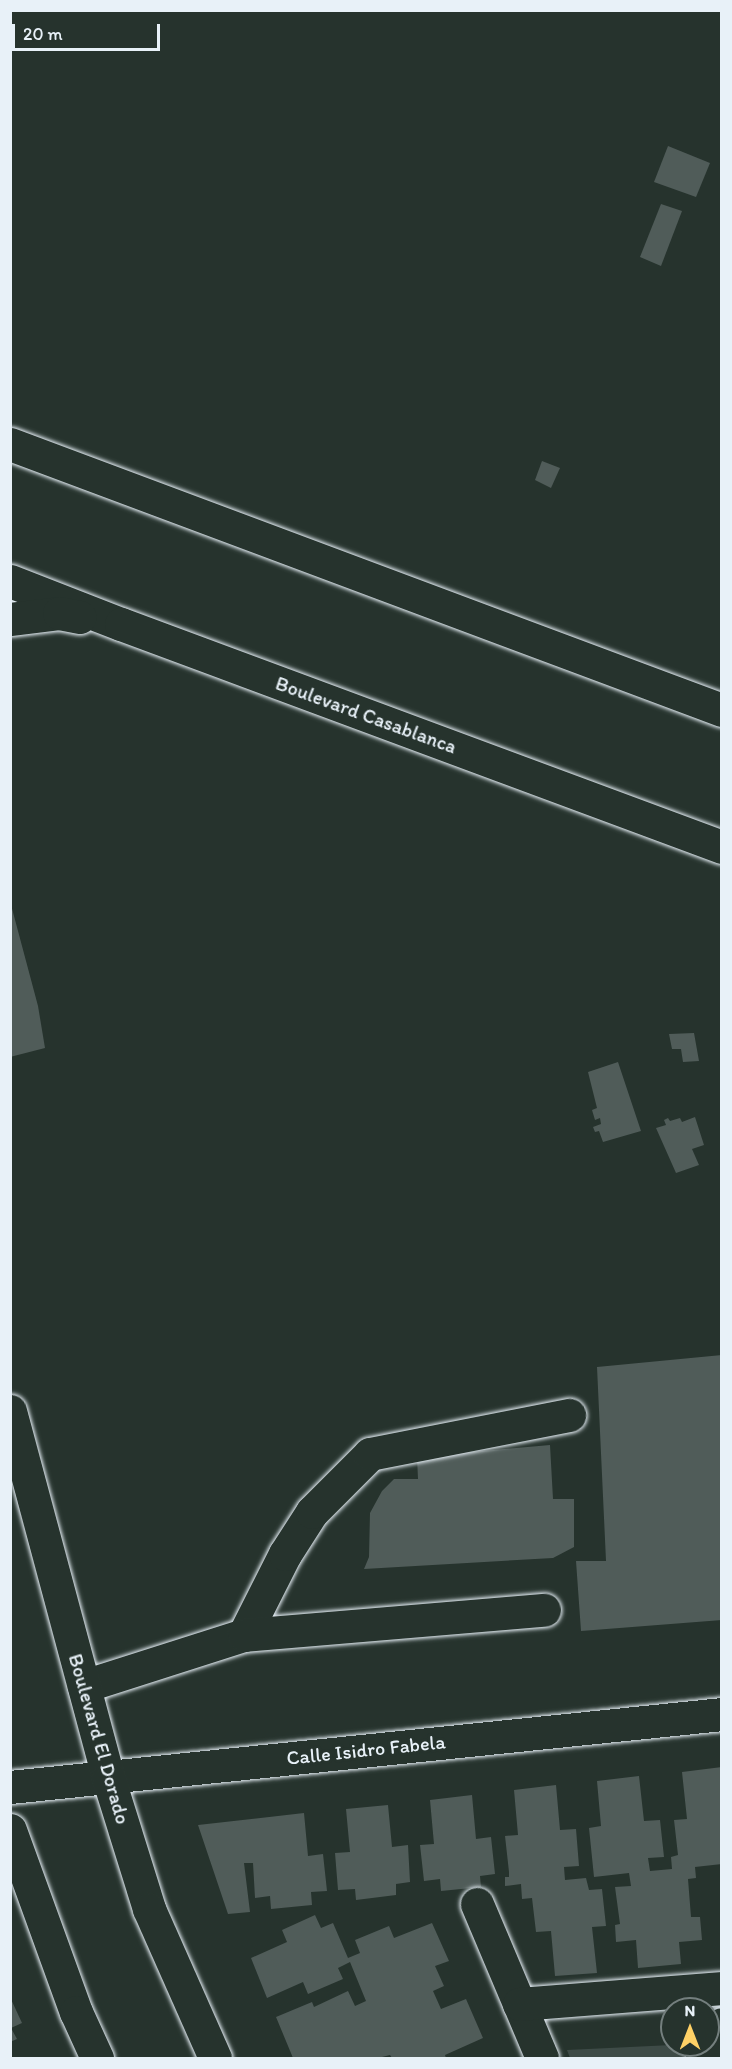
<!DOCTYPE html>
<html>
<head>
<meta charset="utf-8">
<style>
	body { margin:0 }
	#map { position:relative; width:732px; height:2069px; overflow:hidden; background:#26332d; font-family:Itim,sans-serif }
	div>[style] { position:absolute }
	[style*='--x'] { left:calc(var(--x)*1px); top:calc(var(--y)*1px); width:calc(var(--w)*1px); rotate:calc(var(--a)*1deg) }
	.green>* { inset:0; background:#3e4b47 }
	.building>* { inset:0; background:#505c59 }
	.roads { filter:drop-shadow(0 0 2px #e8f1f8) drop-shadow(0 0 2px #e8f1f8) }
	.minor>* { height:33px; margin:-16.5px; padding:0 16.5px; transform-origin:16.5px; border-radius:16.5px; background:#26332d }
	.major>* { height:33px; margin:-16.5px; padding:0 16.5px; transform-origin:16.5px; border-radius:16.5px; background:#26332d }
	span { translate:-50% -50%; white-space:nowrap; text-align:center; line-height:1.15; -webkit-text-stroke:6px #26332d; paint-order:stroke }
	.street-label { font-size:20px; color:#e8f1f8 }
	.frame { position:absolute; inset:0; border:12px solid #e8f1f8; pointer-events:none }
	.north { position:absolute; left:660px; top:1997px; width:60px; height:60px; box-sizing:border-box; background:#26332d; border:2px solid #747f7e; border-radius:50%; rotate:0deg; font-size:16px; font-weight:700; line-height:24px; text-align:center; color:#e8f1f8 }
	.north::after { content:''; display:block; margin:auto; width:21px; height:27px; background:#ffd166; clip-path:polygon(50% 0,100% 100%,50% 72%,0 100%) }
	.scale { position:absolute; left:12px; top:24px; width:148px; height:27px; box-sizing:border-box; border:3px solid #e8f1f8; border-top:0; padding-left:8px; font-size:18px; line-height:21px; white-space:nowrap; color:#e8f1f8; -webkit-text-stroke:4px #26332d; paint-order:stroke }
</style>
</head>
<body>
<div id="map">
	<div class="green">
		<div style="clip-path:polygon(672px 2045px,691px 2045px,682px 2058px,570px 2058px,567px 2050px)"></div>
	</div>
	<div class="building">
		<div style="clip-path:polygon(668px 146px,710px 163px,696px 197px,654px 182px)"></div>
		<div style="clip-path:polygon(661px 204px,682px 211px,661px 266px,640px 257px)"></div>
		<div style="clip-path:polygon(542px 461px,560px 468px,551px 488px,535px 480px)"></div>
		<div style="clip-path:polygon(10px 901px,38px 1006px,45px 1048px,10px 1057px)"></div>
		<div style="clip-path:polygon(694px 1033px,699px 1061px,683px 1062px,681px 1049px,672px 1049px,669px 1034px)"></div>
		<div style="clip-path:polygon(618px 1062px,641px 1131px,603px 1142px,599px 1131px,595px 1132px,593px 1127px,601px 1124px,600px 1118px,595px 1120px,592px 1110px,597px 1108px,588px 1072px)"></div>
		<div style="clip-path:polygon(695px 1117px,704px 1145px,692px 1149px,699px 1165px,676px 1173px,656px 1128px,666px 1125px,664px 1120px,668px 1118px,670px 1121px,680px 1118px,682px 1122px)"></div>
		<div style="clip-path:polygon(722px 1355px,722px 1620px,581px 1631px,576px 1561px,606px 1561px,597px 1367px)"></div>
		<div style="clip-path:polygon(550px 1445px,553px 1499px,574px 1499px,574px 1547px,553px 1558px,364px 1569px,369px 1557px,370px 1513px,382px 1491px,394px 1479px,418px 1479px,417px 1457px)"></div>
		<div style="clip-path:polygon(722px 1767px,722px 1864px,695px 1867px,696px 1878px,688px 1879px,691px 1917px,700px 1917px,702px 1940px,679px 1942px,681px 1964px,638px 1968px,636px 1940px,616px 1942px,615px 1925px,620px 1924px,615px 1887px,631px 1886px,629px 1873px,594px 1877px,589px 1828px,601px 1826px,597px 1781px,639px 1776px,644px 1821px,660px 1820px,664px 1857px,648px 1858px,650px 1871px,672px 1869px,671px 1857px,678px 1855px,674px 1820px,687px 1819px,682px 1772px)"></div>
		<div style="clip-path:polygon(556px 1785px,560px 1830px,576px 1829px,579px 1866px,564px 1867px,565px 1880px,586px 1878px,589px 1890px,602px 1889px,606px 1926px,592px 1927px,597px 1973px,555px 1976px,551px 1931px,536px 1932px,532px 1898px,522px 1899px,521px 1884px,505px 1886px,505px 1877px,509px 1877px,509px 1872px,505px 1836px,518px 1835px,514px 1790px)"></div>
		<div style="clip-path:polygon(472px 1795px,476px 1839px,491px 1837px,495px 1874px,480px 1876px,481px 1887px,441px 1891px,440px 1879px,424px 1881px,420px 1845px,434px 1844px,430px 1800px)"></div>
		<div style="clip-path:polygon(388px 1805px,392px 1847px,408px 1845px,410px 1882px,396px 1884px,396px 1895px,356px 1900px,355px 1889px,338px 1890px,335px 1853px,350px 1852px,346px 1809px)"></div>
		<div style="clip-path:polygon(304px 1813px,308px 1856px,323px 1854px,327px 1891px,311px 1892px,312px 1905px,271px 1909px,270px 1896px,255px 1898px,253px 1863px,244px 1863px,250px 1912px,228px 1914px,198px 1825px)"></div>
		<div style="clip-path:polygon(315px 1915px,321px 1928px,333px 1923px,348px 1958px,360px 1953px,355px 1940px,389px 1926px,394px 1938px,432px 1923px,449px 1961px,435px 1966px,444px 1986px,433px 1991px,441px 2009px,466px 1999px,483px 2038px,445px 2055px,446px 2058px,392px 2058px,390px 2055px,378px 2058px,293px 2058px,276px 2017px,312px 2002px,314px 2007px,348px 1991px,355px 2006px,366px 2001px,350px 1962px,338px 1968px,343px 1979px,308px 1994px,303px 1982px,267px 1998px,251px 1958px,287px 1942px,282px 1930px)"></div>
		<div style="clip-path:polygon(10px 1997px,22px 2023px,11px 2028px,17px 2039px,10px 2042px)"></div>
	</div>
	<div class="roads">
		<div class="minor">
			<div style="--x:244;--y:1635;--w:91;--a:-63.2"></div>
			<div style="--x:285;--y:1554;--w:50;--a:-57.3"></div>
			<div style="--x:312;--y:1512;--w:82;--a:-45"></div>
			<div style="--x:370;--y:1454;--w:203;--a:-11.1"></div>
			<div style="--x:84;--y:1686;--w:168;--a:-17.7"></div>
			<div style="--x:244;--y:1635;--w:301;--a:-4.8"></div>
			<div style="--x:10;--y:1787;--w:716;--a:-5.85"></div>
			<div style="--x:477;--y:1904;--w:167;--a:67.1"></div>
			<div style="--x:519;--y:2004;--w:204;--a:-4.5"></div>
			<div style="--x:702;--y:2058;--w:39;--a:-60"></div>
		</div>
		<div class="major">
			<div style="--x:10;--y:444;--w:760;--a:20.49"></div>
			<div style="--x:10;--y:581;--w:119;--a:21.2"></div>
			<div style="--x:121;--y:624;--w:641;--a:20.36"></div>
			<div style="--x:10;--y:619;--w:49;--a:-7"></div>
			<div style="--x:59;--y:613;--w:21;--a:11"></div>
			<div style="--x:10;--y:1411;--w:379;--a:75"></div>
			<div style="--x:108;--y:1777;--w:138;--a:72.7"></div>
			<div style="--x:149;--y:1909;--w:163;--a:66.1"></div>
			<div style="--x:10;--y:1830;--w:194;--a:70.1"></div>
			<div style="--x:76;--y:2012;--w:51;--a:65.5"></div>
		</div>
	</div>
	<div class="street-label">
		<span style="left:366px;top:715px;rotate:20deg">Boulevard Casablanca</span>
		<span style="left:99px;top:1739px;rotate:74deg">Boulevard El Dorado</span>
		<span style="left:366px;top:1750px;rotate:-6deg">Calle Isidro Fabela</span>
	</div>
	<div class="frame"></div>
	<div class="north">N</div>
	<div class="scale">20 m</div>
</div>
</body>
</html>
